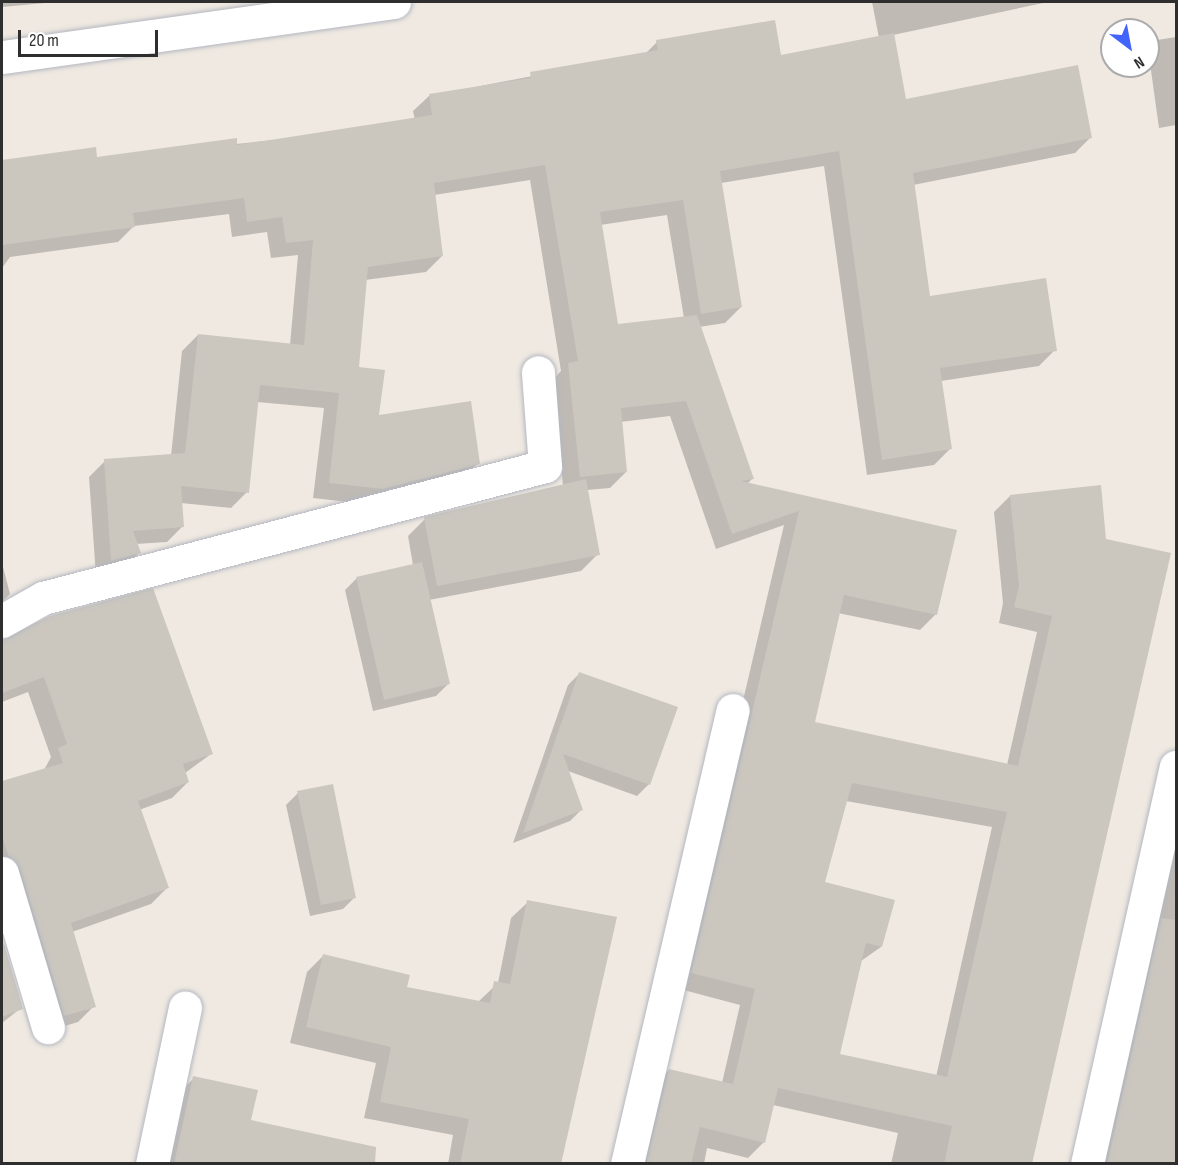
<!DOCTYPE html>
<html>
<head>
<meta charset="utf-8">
<style>
	body { margin:0 }
	#map { position:relative; width:1178px; height:1165px; overflow:hidden; background:#efe9e1; font-family:"Sofia Sans Condensed",sans-serif }
	div>[style] { position:absolute }
	[style*='--x'] { left:calc(var(--x)*1px); top:calc(var(--y)*1px); width:calc(var(--w)*1px); rotate:calc(var(--a)*1deg) }
	.shadow>* { inset:0; background:#0003 }
	.building>* { inset:0; background:#cbc7bf }
	.roads { filter:drop-shadow(0 0 2px #b4b7c1) drop-shadow(0 0 2px #b4b7c1) }
	.minor>* { height:33px; margin:-16.5px; padding:0 16.5px; transform-origin:16.5px; border-radius:16.5px; background:#fff }
	span { translate:-50% -50%; white-space:nowrap; text-align:center; line-height:1.15; -webkit-text-stroke:4.5px #fff; paint-order:stroke }
	.frame { position:absolute; inset:0; border:3px solid #2e2e2e; pointer-events:none }
	.north { position:absolute; left:1100px; top:18px; width:60px; height:60px; box-sizing:border-box; background:#fff; border:2px solid #ababab; border-radius:50%; rotate:148deg; font-size:16px; font-weight:700; line-height:24px; text-align:center; color:#2e2e2e }
	.north::after { content:''; display:block; margin:auto; width:21px; height:27px; background:#4264fb; clip-path:polygon(50% 0,100% 100%,50% 72%,0 100%) }
	.scale { position:absolute; left:18px; top:30px; width:140px; height:27px; box-sizing:border-box; border:3px solid #2e2e2e; border-top:0; padding-left:8px; font-size:18px; line-height:21px; white-space:nowrap; color:#2e2e2e; -webkit-text-stroke:4px #fff; paint-order:stroke }
</style>
</head>
<body>
<div id="map">
	<div class="shadow">
		<div style="clip-path:polygon(2px 2px,56px 2px,2px 7px)"></div>
		<div style="clip-path:polygon(evenodd,872px 2px,1048px 2px,893px 35px,905px 101px,1091px 137px,1075px 153px,913px 185px,929px 298px,1055px 350px,1039px 366px,941px 381px,950px 449px,934px 465px,867px 475px,824px 166px,721px 183px,741px 307px,725px 323px,699px 327px,752px 479px,747px 484px,955px 531px,936px 614px,920px 630px,838px 613px,813px 724px,1007px 765px,1037px 632px,999px 623px,1003px 603px,994px 512px,1010px 496px,1100px 487px,1031px 1164px,891px 1164px,898px 1133px,773px 1105px,764px 1142px,748px 1158px,707px 1148px,704px 1164px,635px 1164px,653px 1086px,669px 1070px,722px 1083px,740px 1005px,676px 988px,784px 525px,716px 549px,670px 416px,620px 422px,626px 472px,610px 488px,587px 490px,598px 554px,581px 571px,429px 600px,448px 684px,436px 696px,373px 711px,345px 590px,357px 578px,413px 565px,408px 536px,425px 519px,563px 486px,553px 380px,561px 371px,530px 180px,434px 195px,442px 256px,426px 272px,365px 280px,358px 368px,378px 417px,478px 463px,462px 479px,366px 504px,313px 498px,324px 408px,257px 402px,247px 492px,231px 508px,181px 503px,183px 526px,167px 542px,136px 544px,139px 553px,123px 568px,96px 576px,89px 477px,105px 461px,171px 456px,182px 351px,198px 335px,290px 345px,298px 255px,271px 258px,267px 232px,232px 237px,229px 214px,134px 226px,118px 242px,10px 257px,2px 268px,2px 161px,94px 149px,95px 158px,315px 136px,415px 120px,413px 111px,429px 96px,645px 54px,657px 42px,780px 57px,879px 38px,872px 2px,667px 215px,684px 318px,617px 325px,600px 225px,667px 215px,872px 2px,846px 801px,992px 827px,936px 1077px,839px 1055px,861px 961px,881px 947px,823px 883px,846px 801px)"></div>
		<div style="clip-path:polygon(1176px 24px,1176px 125px,1159px 128px,1148px 49px,1157px 40px,1176px 37px)"></div>
		<div style="clip-path:polygon(2px 563px,10px 594px,2px 602px)"></div>
		<div style="clip-path:polygon(2px 641px,211px 754px,185px 773px,188px 782px,172px 798px,139px 810px,167px 888px,151px 904px,72px 932px,94px 1006px,78px 1022px,48px 1031px,2px 883px,2px 782px,44px 770px,51px 757px,28px 692px,2px 702px)"></div>
		<div style="clip-path:polygon(579px 674px,649px 784px,637px 796px,568px 771px,582px 809px,570px 821px,513px 843px,568px 685px)"></div>
		<div style="clip-path:polygon(298px 793px,355px 897px,343px 909px,310px 916px,286px 805px)"></div>
		<div style="clip-path:polygon(1176px 838px,1176px 1164px,1095px 1164px)"></div>
		<div style="clip-path:polygon(528px 902px,615px 919px,560px 1164px,448px 1164px,453px 1135px,364px 1118px,376px 1063px,290px 1043px,307px 972px,323px 956px,406px 988px,478px 1002px,498px 983px,511px 918px)"></div>
		<div style="clip-path:polygon(3px 946px,21px 1008px,2px 1023px,2px 947px)"></div>
		<div style="clip-path:polygon(194px 1078px,249px 1121px,329px 1164px,163px 1164px,178px 1094px)"></div>
	</div>
	<div class="building">
		<div style="clip-path:polygon(evenodd,775px 20px,781px 55px,894px 33px,906px 99px,1078px 65px,1092px 138px,913px 173px,930px 296px,1046px 278px,1057px 351px,940px 368px,952px 449px,882px 460px,839px 151px,720px 171px,742px 307px,701px 314px,683px 200px,600px 212px,618px 324px,697px 315px,754px 479px,741px 481px,957px 530px,937px 615px,844px 595px,815px 722px,1018px 766px,1052px 616px,1014px 607px,1019px 586px,1010px 495px,1101px 485px,1106px 539px,1171px 553px,1032px 1164px,944px 1164px,952px 1126px,778px 1088px,765px 1143px,700px 1127px,691px 1164px,646px 1164px,669px 1069px,733px 1084px,755px 989px,691px 973px,799px 511px,732px 534px,686px 401px,621px 408px,627px 472px,580px 477px,568px 363px,578px 361px,545px 165px,434px 183px,443px 256px,368px 267px,359px 367px,385px 370px,379px 415px,471px 401px,480px 464px,383px 489px,329px 483px,339px 393px,260px 385px,249px 493px,181px 486px,184px 527px,133px 531px,141px 553px,111px 561px,104px 459px,185px 453px,198px 334px,304px 345px,313px 240px,286px 243px,282px 217px,247px 222px,244px 198px,133px 213px,135px 227px,2px 245px,2px 160px,96px 147px,97px 157px,237px 138px,237px 145px,432px 115px,429px 94px,531px 78px,530px 72px,658px 50px,656px 40px,775px 20px,852px 783px,1007px 812px,947px 1077px,840px 1054px,866px 943px,882px 947px,895px 900px,825px 882px,852px 783px)"></div>
		<div style="clip-path:polygon(586px 479px,600px 555px,437px 586px,424px 517px)"></div>
		<div style="clip-path:polygon(422px 562px,450px 684px,384px 700px,356px 577px)"></div>
		<div style="clip-path:polygon(153px 588px,213px 754px,183px 764px,189px 782px,138px 801px,169px 888px,71px 923px,96px 1007px,64px 1016px,20px 868px,8px 855px,2px 835px,2px 781px,63px 763px,58px 748px,67px 744px,44px 677px,2px 693px,2px 640px,50px 616px)"></div>
		<div style="clip-path:polygon(579px 672px,678px 707px,650px 785px,563px 754px,583px 810px,523px 833px)"></div>
		<div style="clip-path:polygon(333px 784px,356px 898px,321px 905px,297px 791px)"></div>
		<div style="clip-path:polygon(527px 900px,617px 917px,561px 1164px,460px 1164px,469px 1119px,380px 1102px,391px 1047px,306px 1027px,323px 954px,410px 975px,407px 987px,490px 1003px,494px 981px,510px 984px)"></div>
		<div style="clip-path:polygon(1161px 918px,1176px 920px,1176px 1164px,1107px 1164px)"></div>
		<div style="clip-path:polygon(4px 944px,23px 1009px,2px 1017px,2px 945px)"></div>
		<div style="clip-path:polygon(193px 1076px,258px 1090px,251px 1120px,376px 1147px,375px 1164px,174px 1164px)"></div>
	</div>
	<div class="roads">
		<div class="minor">
			<div style="--x:2;--y:57;--w:396;--a:-8"></div>
			<div style="--x:2;--y:621;--w:47;--a:-29.3"></div>
			<div style="--x:43;--y:598;--w:519;--a:-14.73"></div>
			<div style="--x:545;--y:466;--w:94;--a:-94.3"></div>
			<div style="--x:2;--y:873;--w:161;--a:73.4"></div>
			<div style="--x:152;--y:1164;--w:160;--a:-78.1"></div>
			<div style="--x:627;--y:1164;--w:466;--a:-76.9"></div>
			<div style="--x:1087;--y:1164;--w:407;--a:-77.4"></div>
		</div>
	</div>
	<div class="frame"></div>
	<div class="north">N</div>
	<div class="scale">20 m</div>
</div>
</body>
</html>
